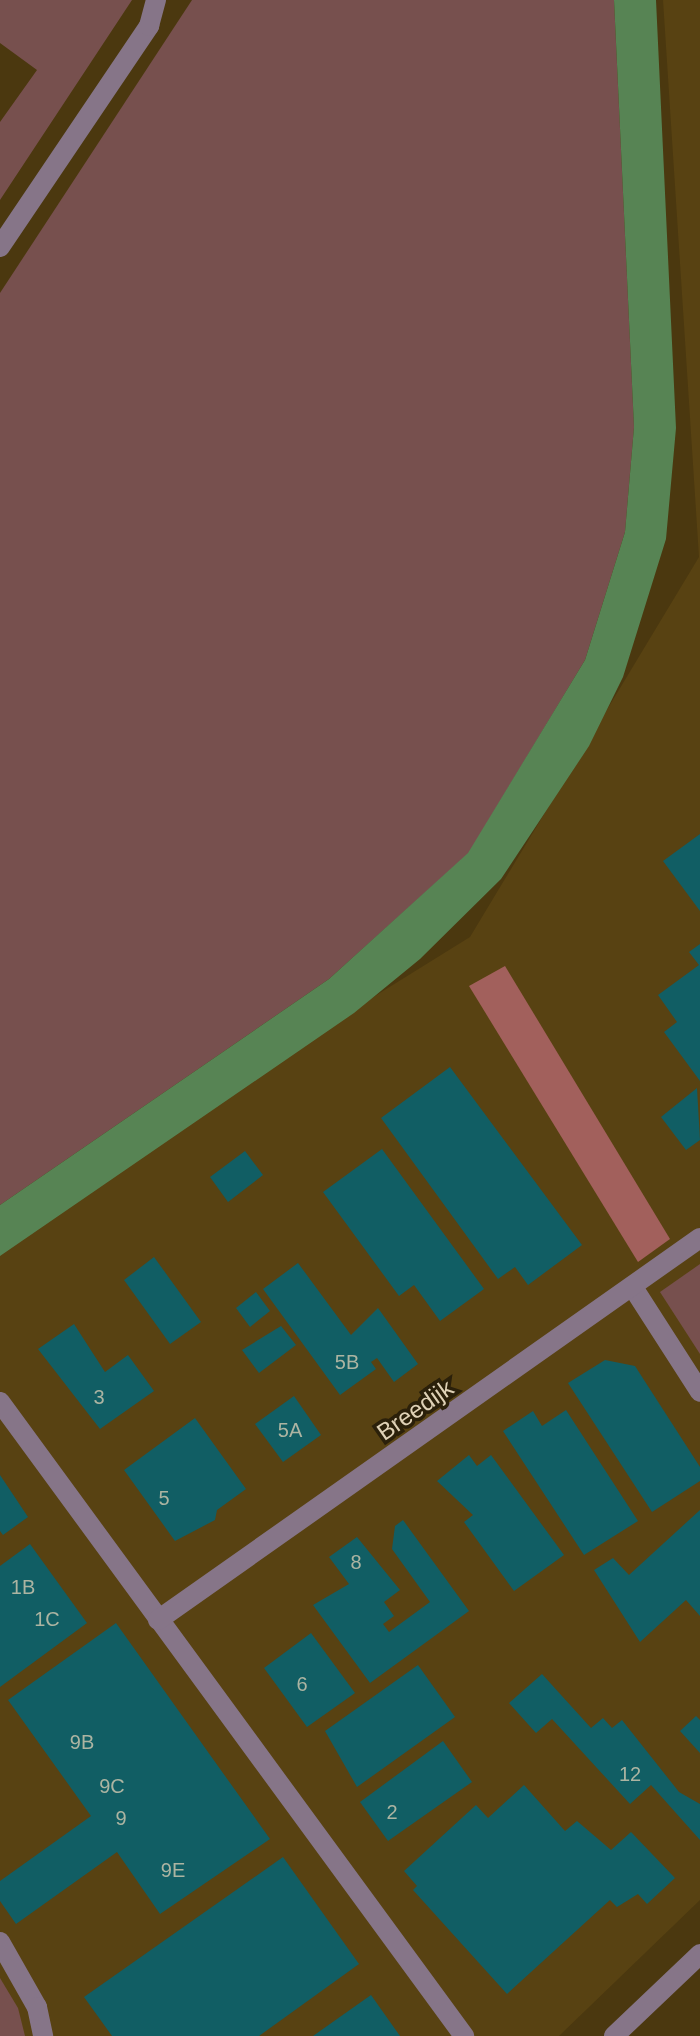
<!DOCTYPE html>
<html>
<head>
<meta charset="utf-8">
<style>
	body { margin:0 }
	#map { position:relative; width:700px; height:2036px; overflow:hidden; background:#4b380f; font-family:Helvetica,sans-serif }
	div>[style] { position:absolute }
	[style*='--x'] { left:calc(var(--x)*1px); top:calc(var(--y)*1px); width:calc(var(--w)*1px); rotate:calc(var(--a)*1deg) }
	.built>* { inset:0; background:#584212 }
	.green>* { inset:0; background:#77504e }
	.forest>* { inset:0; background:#a2605c }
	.water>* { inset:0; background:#578454 }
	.building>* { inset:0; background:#115e64 }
	.minor>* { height:20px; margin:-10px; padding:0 10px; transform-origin:10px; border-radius:10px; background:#867588 }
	span { translate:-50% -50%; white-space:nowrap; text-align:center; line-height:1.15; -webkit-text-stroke:7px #2b200a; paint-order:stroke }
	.number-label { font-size:20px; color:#acb4a2 }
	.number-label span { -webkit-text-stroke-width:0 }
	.street-label { font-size:24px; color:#dfd1b6 }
</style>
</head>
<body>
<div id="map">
	<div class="built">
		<div style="clip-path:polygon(663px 0,700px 0,700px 1900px,559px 2036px,12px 2036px,0 2008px,0 1229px,470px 937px,699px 557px)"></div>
	</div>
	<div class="green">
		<div style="clip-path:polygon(0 0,132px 0,0 200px,0 122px,37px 70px,0 43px)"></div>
		<div style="clip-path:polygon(192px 0,614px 0,634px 427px,625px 532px,585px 660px,469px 853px,329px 979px,0 1205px,0 293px)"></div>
		<div style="clip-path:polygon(700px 1264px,700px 1354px,660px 1292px)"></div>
		<div style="clip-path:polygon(0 1978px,18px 2008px,25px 2036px,0 2036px)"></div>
	</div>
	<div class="forest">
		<div style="clip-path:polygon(505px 966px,670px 1239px,638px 1262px,469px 986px)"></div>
	</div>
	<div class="water">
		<div style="clip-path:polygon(614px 0,656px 0,676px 428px,666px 539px,623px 677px,589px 746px,501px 879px,420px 959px,354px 1013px,0 1256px,0 1205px,329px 979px,468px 853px,585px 660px,625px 532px,634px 427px)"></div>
	</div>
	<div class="building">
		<div style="clip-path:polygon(700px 834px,700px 911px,663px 861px)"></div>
		<div style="clip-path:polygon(700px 944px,700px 1081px,664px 1032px,677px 1022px,658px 995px,699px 965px,689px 952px)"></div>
		<div style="clip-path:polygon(450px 1067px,582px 1245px,528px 1285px,515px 1267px,498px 1279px,381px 1118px)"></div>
		<div style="clip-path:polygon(697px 1088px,700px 1140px,686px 1150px,661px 1117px)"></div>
		<div style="clip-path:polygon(382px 1149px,484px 1289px,440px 1321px,414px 1285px,399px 1296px,323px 1192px)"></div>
		<div style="clip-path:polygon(245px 1151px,263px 1175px,228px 1202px,210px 1177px)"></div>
		<div style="clip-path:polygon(154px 1257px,201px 1322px,170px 1344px,124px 1280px)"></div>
		<div style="clip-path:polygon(298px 1263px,351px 1335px,378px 1308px,418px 1364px,394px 1382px,377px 1358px,371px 1362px,376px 1369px,340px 1395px,263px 1289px)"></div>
		<div style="clip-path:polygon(256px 1292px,270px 1311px,250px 1327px,236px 1308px)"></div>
		<div style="clip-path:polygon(74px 1324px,105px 1372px,128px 1355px,154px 1391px,100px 1429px,38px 1349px)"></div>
		<div style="clip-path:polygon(281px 1326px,296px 1345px,259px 1373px,242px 1350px)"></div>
		<div style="clip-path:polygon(605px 1360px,635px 1366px,700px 1467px,700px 1481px,652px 1512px,568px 1383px)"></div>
		<div style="clip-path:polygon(294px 1396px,321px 1435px,283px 1462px,255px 1424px)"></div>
		<div style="clip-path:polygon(566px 1410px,638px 1521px,584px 1555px,503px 1431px,533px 1411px,542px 1426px)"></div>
		<div style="clip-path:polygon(195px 1418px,246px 1489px,217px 1510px,215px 1520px,175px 1541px,124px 1470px)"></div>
		<div style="clip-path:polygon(469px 1455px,477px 1466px,491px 1455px,564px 1555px,514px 1591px,464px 1522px,473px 1515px,437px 1481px)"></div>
		<div style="clip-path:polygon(0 1475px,28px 1517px,3px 1535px,0 1531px)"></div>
		<div style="clip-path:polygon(700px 1510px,700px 1616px,686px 1600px,640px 1642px,594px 1570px,613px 1558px,629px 1575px)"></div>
		<div style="clip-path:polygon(403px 1520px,469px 1611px,370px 1683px,313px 1605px,349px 1584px,329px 1557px,357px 1537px,400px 1590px,384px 1602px,394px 1616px,383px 1624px,389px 1632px,430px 1602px,392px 1549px,395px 1526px)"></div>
		<div style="clip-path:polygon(30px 1544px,87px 1623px,0 1687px,0 1566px)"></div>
		<div style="clip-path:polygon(116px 1623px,270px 1839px,160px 1914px,117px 1852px,16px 1924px,0 1901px,0 1881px,91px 1816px,8px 1700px)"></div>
		<div style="clip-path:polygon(311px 1633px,355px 1693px,307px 1727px,264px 1668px)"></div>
		<div style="clip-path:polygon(418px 1665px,455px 1717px,357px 1787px,325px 1731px)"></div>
		<div style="clip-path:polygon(542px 1674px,591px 1728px,603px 1718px,612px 1728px,622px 1720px,679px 1792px,700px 1804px,700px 1840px,651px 1785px,630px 1804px,552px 1719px,536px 1733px,509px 1703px)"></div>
		<div style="clip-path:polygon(696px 1716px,700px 1720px,700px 1753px,680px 1731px)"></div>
		<div style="clip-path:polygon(443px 1741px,472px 1782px,388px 1841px,360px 1802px)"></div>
		<div style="clip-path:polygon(524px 1785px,565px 1831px,577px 1821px,611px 1850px,631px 1832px,675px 1878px,647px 1904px,638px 1894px,617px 1907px,610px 1900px,507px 1994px,413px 1890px,417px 1886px,404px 1871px,476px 1805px,488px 1818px)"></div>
		<div style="clip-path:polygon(283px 1857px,359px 1964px,259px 2036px,112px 2036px,84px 1997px)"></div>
		<div style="clip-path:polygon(371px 1995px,400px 2036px,313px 2036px,337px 2019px)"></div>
	</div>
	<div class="minor">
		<div style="--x:0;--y:247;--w:267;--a:-56"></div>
		<div style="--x:149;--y:26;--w:27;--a:-75"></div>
		<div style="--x:634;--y:1289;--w:122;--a:57.3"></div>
		<div style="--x:0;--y:1402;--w:786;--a:53.8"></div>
		<div style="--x:158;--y:1620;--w:663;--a:-35.18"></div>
		<div style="--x:0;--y:1942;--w:75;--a:60.4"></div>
		<div style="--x:37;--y:2007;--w:30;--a:78"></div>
		<div style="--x:614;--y:2036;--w:119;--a:-43.6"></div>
	</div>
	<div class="number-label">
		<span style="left:347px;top:1362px">5B</span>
		<span style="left:99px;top:1397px">3</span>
		<span style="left:290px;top:1430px">5A</span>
		<span style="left:164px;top:1498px">5</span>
		<span style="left:356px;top:1562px">8</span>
		<span style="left:23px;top:1587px">1B</span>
		<span style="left:47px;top:1619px">1C</span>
		<span style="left:302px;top:1684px">6</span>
		<span style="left:82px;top:1742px">9B</span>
		<span style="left:630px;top:1774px">12</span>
		<span style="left:112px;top:1786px">9C</span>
		<span style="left:392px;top:1812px">2</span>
		<span style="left:121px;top:1818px">9</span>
		<span style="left:173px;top:1870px">9E</span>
	</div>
	<div class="street-label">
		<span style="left:415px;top:1410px;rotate:-35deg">Breedijk</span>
	</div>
</div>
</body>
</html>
